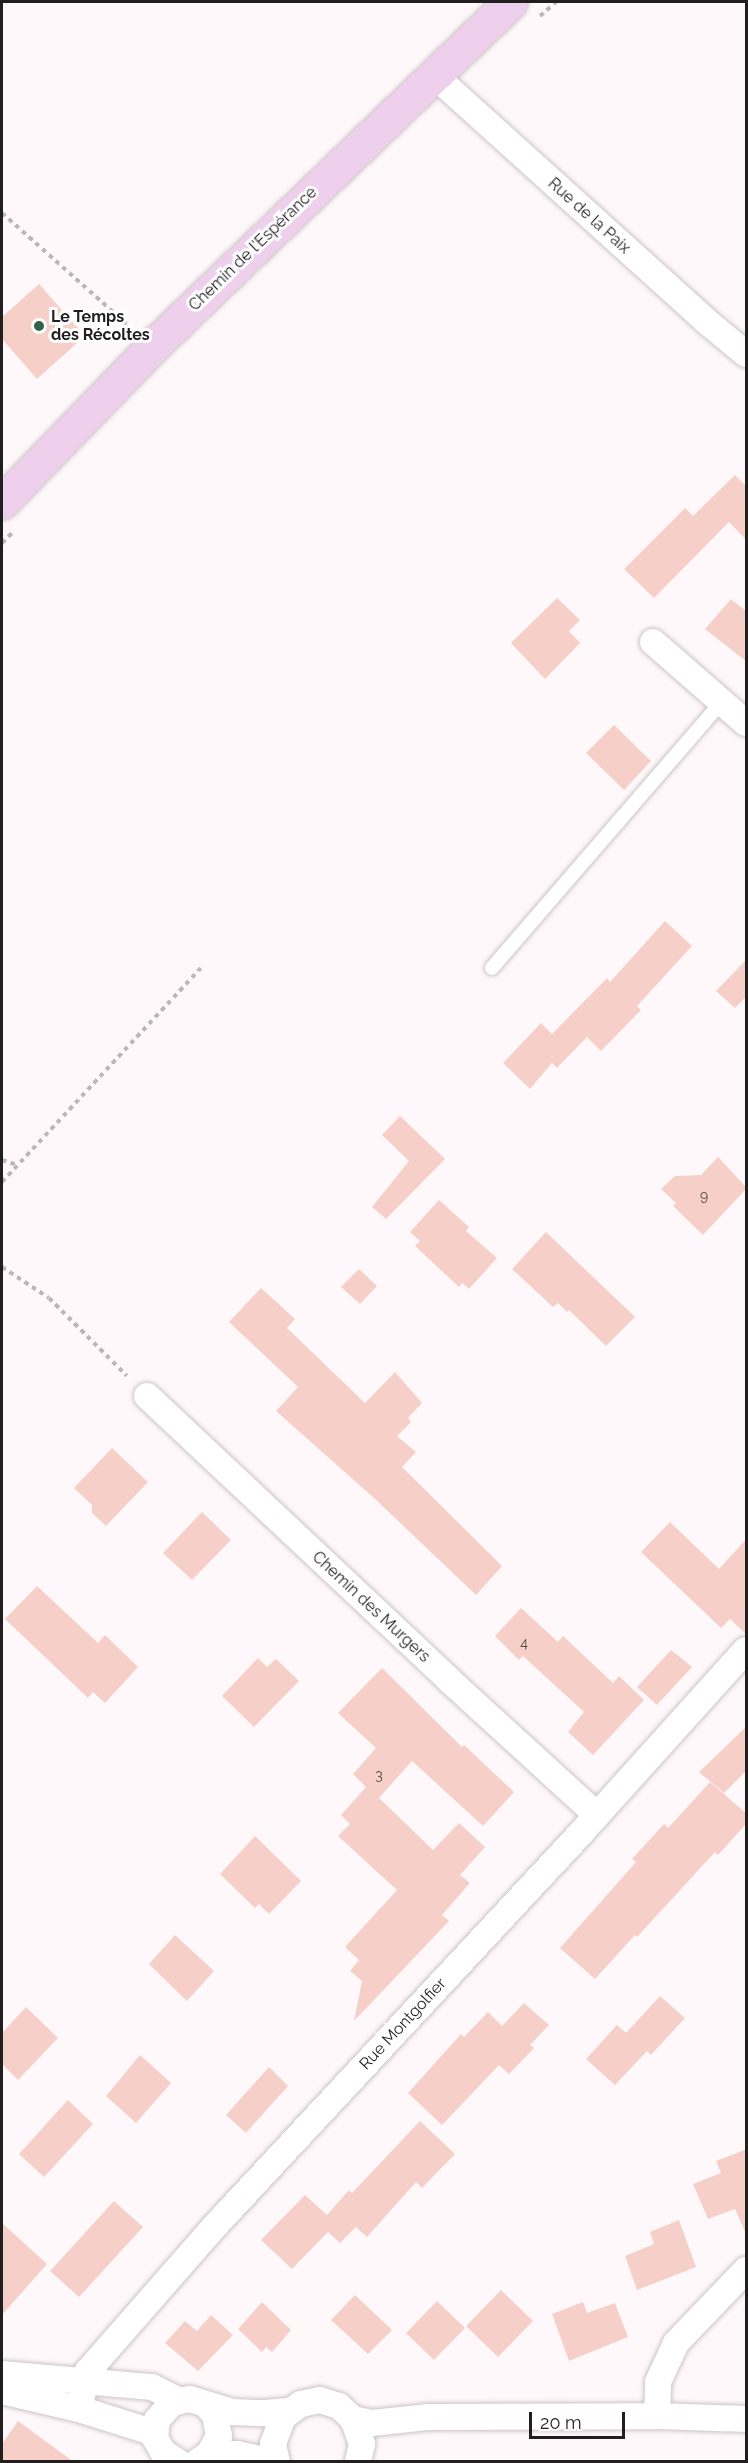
<!DOCTYPE html>
<html>
<head>
<meta charset="utf-8">
<style>
	body { margin:0 }
	#map { position:relative; width:748px; height:2463px; overflow:hidden; background:#fff8fa; font-family:Raleway,sans-serif }
	div>[style] { position:absolute }
	[style*='--x'] { left:calc(var(--x)*1px); top:calc(var(--y)*1px); width:calc(var(--w)*1px); rotate:calc(var(--a)*1deg) }
	.building>* { inset:0; background:#f6d0c8 }
	.path>* { height:4px; margin-top:-2px; transform-origin:0; background:repeating-linear-gradient(90deg,#bcb6b8 0 4.5px,transparent 0 9px) }
	.roads { filter:drop-shadow(0 0 2px #ccc4c6) drop-shadow(0 0 2px #ccc4c6) }
	.lane>* { height:14px; margin:-7px; padding:0 7px; transform-origin:7px; border-radius:7px; background:#fff }
	.street>* { height:26px; margin:-13px; padding:0 13px; transform-origin:13px; border-radius:13px; background:#fff }
	.secondary>* { height:33px; margin:-16.5px; padding:0 16.5px; transform-origin:16.5px; border-radius:16.5px; background:#eed0ed }
	.dots>* { width:16px; height:16px; translate:-50% -50%; box-sizing:border-box; border:3px solid #fff; border-radius:50% }
	span { translate:-50% -50%; white-space:nowrap; text-align:center; line-height:1.15; -webkit-text-stroke:6px #fff; paint-order:stroke }
	.number-label { font-size:14px; color:#564a49 }
	.number-label span { -webkit-text-stroke-width:0 }
	.street-label { font-size:16px; color:#211e1f }
	.poi-label { font-size:16px; color:#211e1f; font-weight:700 }
	.left { translate:0 -50%; text-align:left }
	.frame { position:absolute; inset:0; border:3px solid #211e1f; pointer-events:none }
	.scale { position:absolute; left:529px; top:2412px; width:96px; height:27px; box-sizing:border-box; border:3px solid #211e1f; border-top:0; padding-left:8px; font-size:18px; line-height:21px; white-space:nowrap; color:#211e1f; -webkit-text-stroke:4px #fff; paint-order:stroke }
</style>
</head>
<body>
<div id="map">
	<div class="building">
		<div style="clip-path:polygon(39px 284px,85px 336px,37px 379px,2px 339px,2px 317px)"></div>
		<div style="clip-path:polygon(735px 475px,747px 487px,747px 541px,729px 522px,654px 598px,624px 569px,685px 508px,693px 516px)"></div>
		<div style="clip-path:polygon(557px 598px,580px 620px,569px 631px,580px 643px,545px 679px,511px 643px)"></div>
		<div style="clip-path:polygon(731px 599px,747px 612px,747px 662px,705px 629px)"></div>
		<div style="clip-path:polygon(614px 725px,651px 761px,624px 790px,586px 753px)"></div>
		<div style="clip-path:polygon(665px 921px,692px 946px,637px 1006px,641px 1010px,601px 1051px,587px 1037px,557px 1068px,552px 1063px,530px 1089px,503px 1063px,541px 1023px,552px 1034px,607px 978px,610px 982px)"></div>
		<div style="clip-path:polygon(747px 959px,747px 996px,735px 1008px,716px 991px)"></div>
		<div style="clip-path:polygon(400px 1116px,445px 1159px,386px 1219px,372px 1207px,409px 1161px,382px 1135px)"></div>
		<div style="clip-path:polygon(718px 1157px,747px 1188px,703px 1235px,673px 1206px,676px 1203px,661px 1189px,675px 1176px,701px 1175px)"></div>
		<div style="clip-path:polygon(439px 1200px,469px 1227px,466px 1231px,497px 1258px,469px 1289px,462px 1283px,459px 1287px,415px 1246px,420px 1241px,410px 1232px)"></div>
		<div style="clip-path:polygon(546px 1232px,635px 1317px,606px 1346px,569px 1310px,567px 1312px,558px 1303px,553px 1307px,512px 1269px)"></div>
		<div style="clip-path:polygon(359px 1269px,377px 1286px,360px 1304px,341px 1287px)"></div>
		<div style="clip-path:polygon(261px 1288px,295px 1319px,287px 1328px,365px 1403px,395px 1372px,422px 1403px,408px 1418px,411px 1422px,397px 1436px,416px 1452px,402px 1467px,502px 1566px,476px 1595px,374px 1498px,276px 1411px,298px 1387px,229px 1322px)"></div>
		<div style="clip-path:polygon(112px 1448px,148px 1482px,106px 1526px,92px 1513px,92px 1505px,74px 1488px)"></div>
		<div style="clip-path:polygon(202px 1512px,231px 1540px,192px 1580px,163px 1553px)"></div>
		<div style="clip-path:polygon(670px 1522px,719px 1569px,747px 1538px,747px 1635px,730px 1619px,721px 1628px,641px 1552px)"></div>
		<div style="clip-path:polygon(37px 1586px,98px 1643px,105px 1635px,138px 1667px,105px 1703px,93px 1692px,88px 1698px,5px 1619px)"></div>
		<div style="clip-path:polygon(521px 1608px,558px 1642px,563px 1636px,613px 1683px,619px 1676px,644px 1700px,593px 1755px,568px 1732px,584px 1712px,523px 1656px,519px 1660px,495px 1636px)"></div>
		<div style="clip-path:polygon(671px 1650px,692px 1667px,657px 1705px,637px 1687px)"></div>
		<div style="clip-path:polygon(258px 1658px,267px 1667px,276px 1659px,299px 1681px,254px 1727px,222px 1696px)"></div>
		<div style="clip-path:polygon(382px 1668px,462px 1747px,464px 1745px,514px 1792px,483px 1826px,412px 1761px,379px 1798px,433px 1850px,459px 1823px,485px 1847px,460px 1875px,470px 1883px,442px 1915px,449px 1921px,354px 2021px,362px 1981px,350px 1971px,359px 1960px,345px 1947px,397px 1890px,338px 1836px,350px 1824px,341px 1815px,366px 1787px,353px 1774px,376px 1748px,338px 1713px)"></div>
		<div style="clip-path:polygon(747px 1726px,747px 1770px,724px 1793px,699px 1772px)"></div>
		<div style="clip-path:polygon(710px 1782px,747px 1814px,747px 1823px,718px 1855px,715px 1852px,637px 1937px,635px 1935px,595px 1979px,560px 1948px,636px 1862px,632px 1859px,664px 1824px,668px 1828px)"></div>
		<div style="clip-path:polygon(255px 1836px,301px 1881px,269px 1914px,259px 1904px,255px 1908px,220px 1874px)"></div>
		<div style="clip-path:polygon(175px 1935px,214px 1971px,187px 2001px,149px 1964px)"></div>
		<div style="clip-path:polygon(660px 1996px,685px 2018px,651px 2055px,647px 2051px,615px 2085px,586px 2059px,617px 2025px,626px 2033px)"></div>
		<div style="clip-path:polygon(524px 2003px,549px 2025px,530px 2045px,534px 2048px,509px 2074px,499px 2065px,442px 2125px,408px 2093px,461px 2034px,464px 2037px,488px 2012px,502px 2026px)"></div>
		<div style="clip-path:polygon(26px 2007px,58px 2038px,18px 2080px,2px 2064px,2px 2033px)"></div>
		<div style="clip-path:polygon(140px 2055px,171px 2083px,136px 2123px,106px 2096px)"></div>
		<div style="clip-path:polygon(269px 2067px,288px 2086px,246px 2133px,226px 2115px)"></div>
		<div style="clip-path:polygon(68px 2100px,93px 2124px,44px 2177px,19px 2154px)"></div>
		<div style="clip-path:polygon(420px 2121px,455px 2154px,422px 2188px,416px 2182px,367px 2237px,356px 2227px,340px 2243px,328px 2232px,292px 2269px,261px 2240px,305px 2195px,327px 2215px,349px 2190px,352px 2193px)"></div>
		<div style="clip-path:polygon(747px 2149px,747px 2234px,746px 2234px,735px 2209px,708px 2219px,693px 2184px,721px 2173px,716px 2161px)"></div>
		<div style="clip-path:polygon(114px 2201px,143px 2227px,79px 2297px,50px 2271px)"></div>
		<div style="clip-path:polygon(679px 2220px,696px 2267px,637px 2290px,625px 2256px,654px 2244px,650px 2232px)"></div>
		<div style="clip-path:polygon(2px 2223px,47px 2264px,2px 2315px)"></div>
		<div style="clip-path:polygon(501px 2290px,533px 2321px,498px 2357px,466px 2326px)"></div>
		<div style="clip-path:polygon(355px 2295px,392px 2330px,368px 2354px,331px 2320px)"></div>
		<div style="clip-path:polygon(437px 2301px,465px 2328px,434px 2360px,406px 2333px)"></div>
		<div style="clip-path:polygon(262px 2302px,291px 2330px,272px 2352px,266px 2347px,262px 2352px,238px 2329px)"></div>
		<div style="clip-path:polygon(583px 2302px,587px 2313px,615px 2303px,628px 2337px,569px 2361px,552px 2314px)"></div>
		<div style="clip-path:polygon(211px 2315px,233px 2335px,198px 2371px,165px 2343px,185px 2321px,197px 2331px)"></div>
		<div style="clip-path:polygon(18px 2421px,74px 2462px,2px 2462px,2px 2444px)"></div>
	</div>
	<div class="path">
		<div style="--x:540;--y:16;--w:21;--a:-41"></div>
		<div style="--x:2;--y:213;--w:170;--a:41.7"></div>
		<div style="--x:2;--y:543;--w:14;--a:-45"></div>
		<div style="--x:2;--y:1160;--w:16;--a:18"></div>
		<div style="--x:2;--y:1182;--w:292;--a:-47.1"></div>
		<div style="--x:2;--y:1267;--w:56;--a:33.4"></div>
		<div style="--x:49;--y:1298;--w:110;--a:45"></div>
	</div>
	<div class="roads">
		<div class="lane">
			<div style="--x:492;--y:968;--w:352;--a:-49.2"></div>
		</div>
		<div class="street">
			<div style="--x:434;--y:75;--w:365;--a:42.1"></div>
			<div style="--x:705;--y:320;--w:53;--a:39.7"></div>
			<div style="--x:653;--y:642;--w:123;--a:41.1"></div>
			<div style="--x:147;--y:1396;--w:413;--a:43.2"></div>
			<div style="--x:448;--y:1679;--w:202;--a:42.4"></div>
			<div style="--x:2;--y:2374;--w:151;--a:5"></div>
			<div style="--x:152;--y:2387;--w:29;--a:27"></div>
			<div style="--x:2;--y:2391;--w:79;--a:13.2"></div>
			<div style="--x:79;--y:2409;--w:80;--a:17.5"></div>
			<div style="--x:79;--y:2409;--w:39;--a:-77"></div>
			<div style="--x:88;--y:2371;--w:191;--a:-48.8"></div>
			<div style="--x:214;--y:2227;--w:538;--a:-47.03"></div>
			<div style="--x:581;--y:1833;--w:246;--a:-48"></div>
			<div style="--x:657;--y:2416;--w:34;--a:-88"></div>
			<div style="--x:658;--y:2382;--w:43;--a:-65.2"></div>
			<div style="--x:676;--y:2343;--w:101;--a:-46.2"></div>
			<div style="--x:353;--y:2419;--w:19;--a:12"></div>
			<div style="--x:372;--y:2423;--w:55;--a:-6.2"></div>
			<div style="--x:427;--y:2417;--w:230;--a:-0.2"></div>
			<div style="--x:657;--y:2416;--w:89;--a:1.9"></div>
			<div style="--x:209;--y:2454;--w:28;--a:0"></div>
			<div style="--x:237;--y:2454;--w:39;--a:12"></div>
			<div style="--x:178;--y:2462;--w:18;--a:-146"></div>
			<div style="--x:163;--y:2452;--w:16;--a:-120"></div>
			<div style="--x:155;--y:2438;--w:18;--a:-84"></div>
			<div style="--x:157;--y:2420;--w:23;--a:-49"></div>
			<div style="--x:172;--y:2403;--w:18;--a:-13"></div>
			<div style="--x:190;--y:2399;--w:44;--a:17.2"></div>
			<div style="--x:232;--y:2412;--w:33;--a:2"></div>
			<div style="--x:265;--y:2413;--w:24;--a:-5"></div>
			<div style="--x:197;--y:2462;--w:14;--a:-34"></div>
			<div style="--x:209;--y:2454;--w:21;--a:-61"></div>
			<div style="--x:219;--y:2436;--w:21;--a:-101"></div>
			<div style="--x:215;--y:2415;--w:12;--a:-132"></div>
			<div style="--x:277;--y:2462;--w:18;--a:-103"></div>
			<div style="--x:273;--y:2444;--w:29;--a:-70"></div>
			<div style="--x:283;--y:2417;--w:22;--a:-36"></div>
			<div style="--x:301;--y:2404;--w:19;--a:-12"></div>
			<div style="--x:320;--y:2400;--w:20;--a:18"></div>
			<div style="--x:339;--y:2406;--w:19;--a:43"></div>
			<div style="--x:353;--y:2419;--w:27;--a:70"></div>
			<div style="--x:362;--y:2444;--w:18;--a:103"></div>
		</div>
		<div class="secondary">
			<div style="--x:2;--y:502;--w:216;--a:-45.9"></div>
			<div style="--x:152;--y:347;--w:497;--a:-43.9"></div>
		</div>
	</div>
	<div class="dots">
		<div style="left:39px;top:326px;background:#306348"></div>
	</div>
	<div class="number-label">
		<span style="left:704px;top:1196px">9</span>
		<span style="left:524px;top:1643px">4</span>
		<span style="left:379px;top:1775px">3</span>
	</div>
	<div class="street-label">
		<span style="left:589px;top:216px;rotate:42deg">Rue de la Paix</span>
		<span style="left:253px;top:249px;rotate:-44deg">Chemin de l'Espérance</span>
		<span style="left:371px;top:1607px;rotate:43deg">Chemin des Murgers</span>
		<span style="left:403px;top:2024px;rotate:-47deg">Rue Montgolfier</span>
	</div>
	<div class="poi-label">
		<span class="left" style="left:51px;top:326px">Le Temps<br>des Récoltes</span>
	</div>
	<div class="frame"></div>
	<div class="scale">20 m</div>
</div>
</body>
</html>
